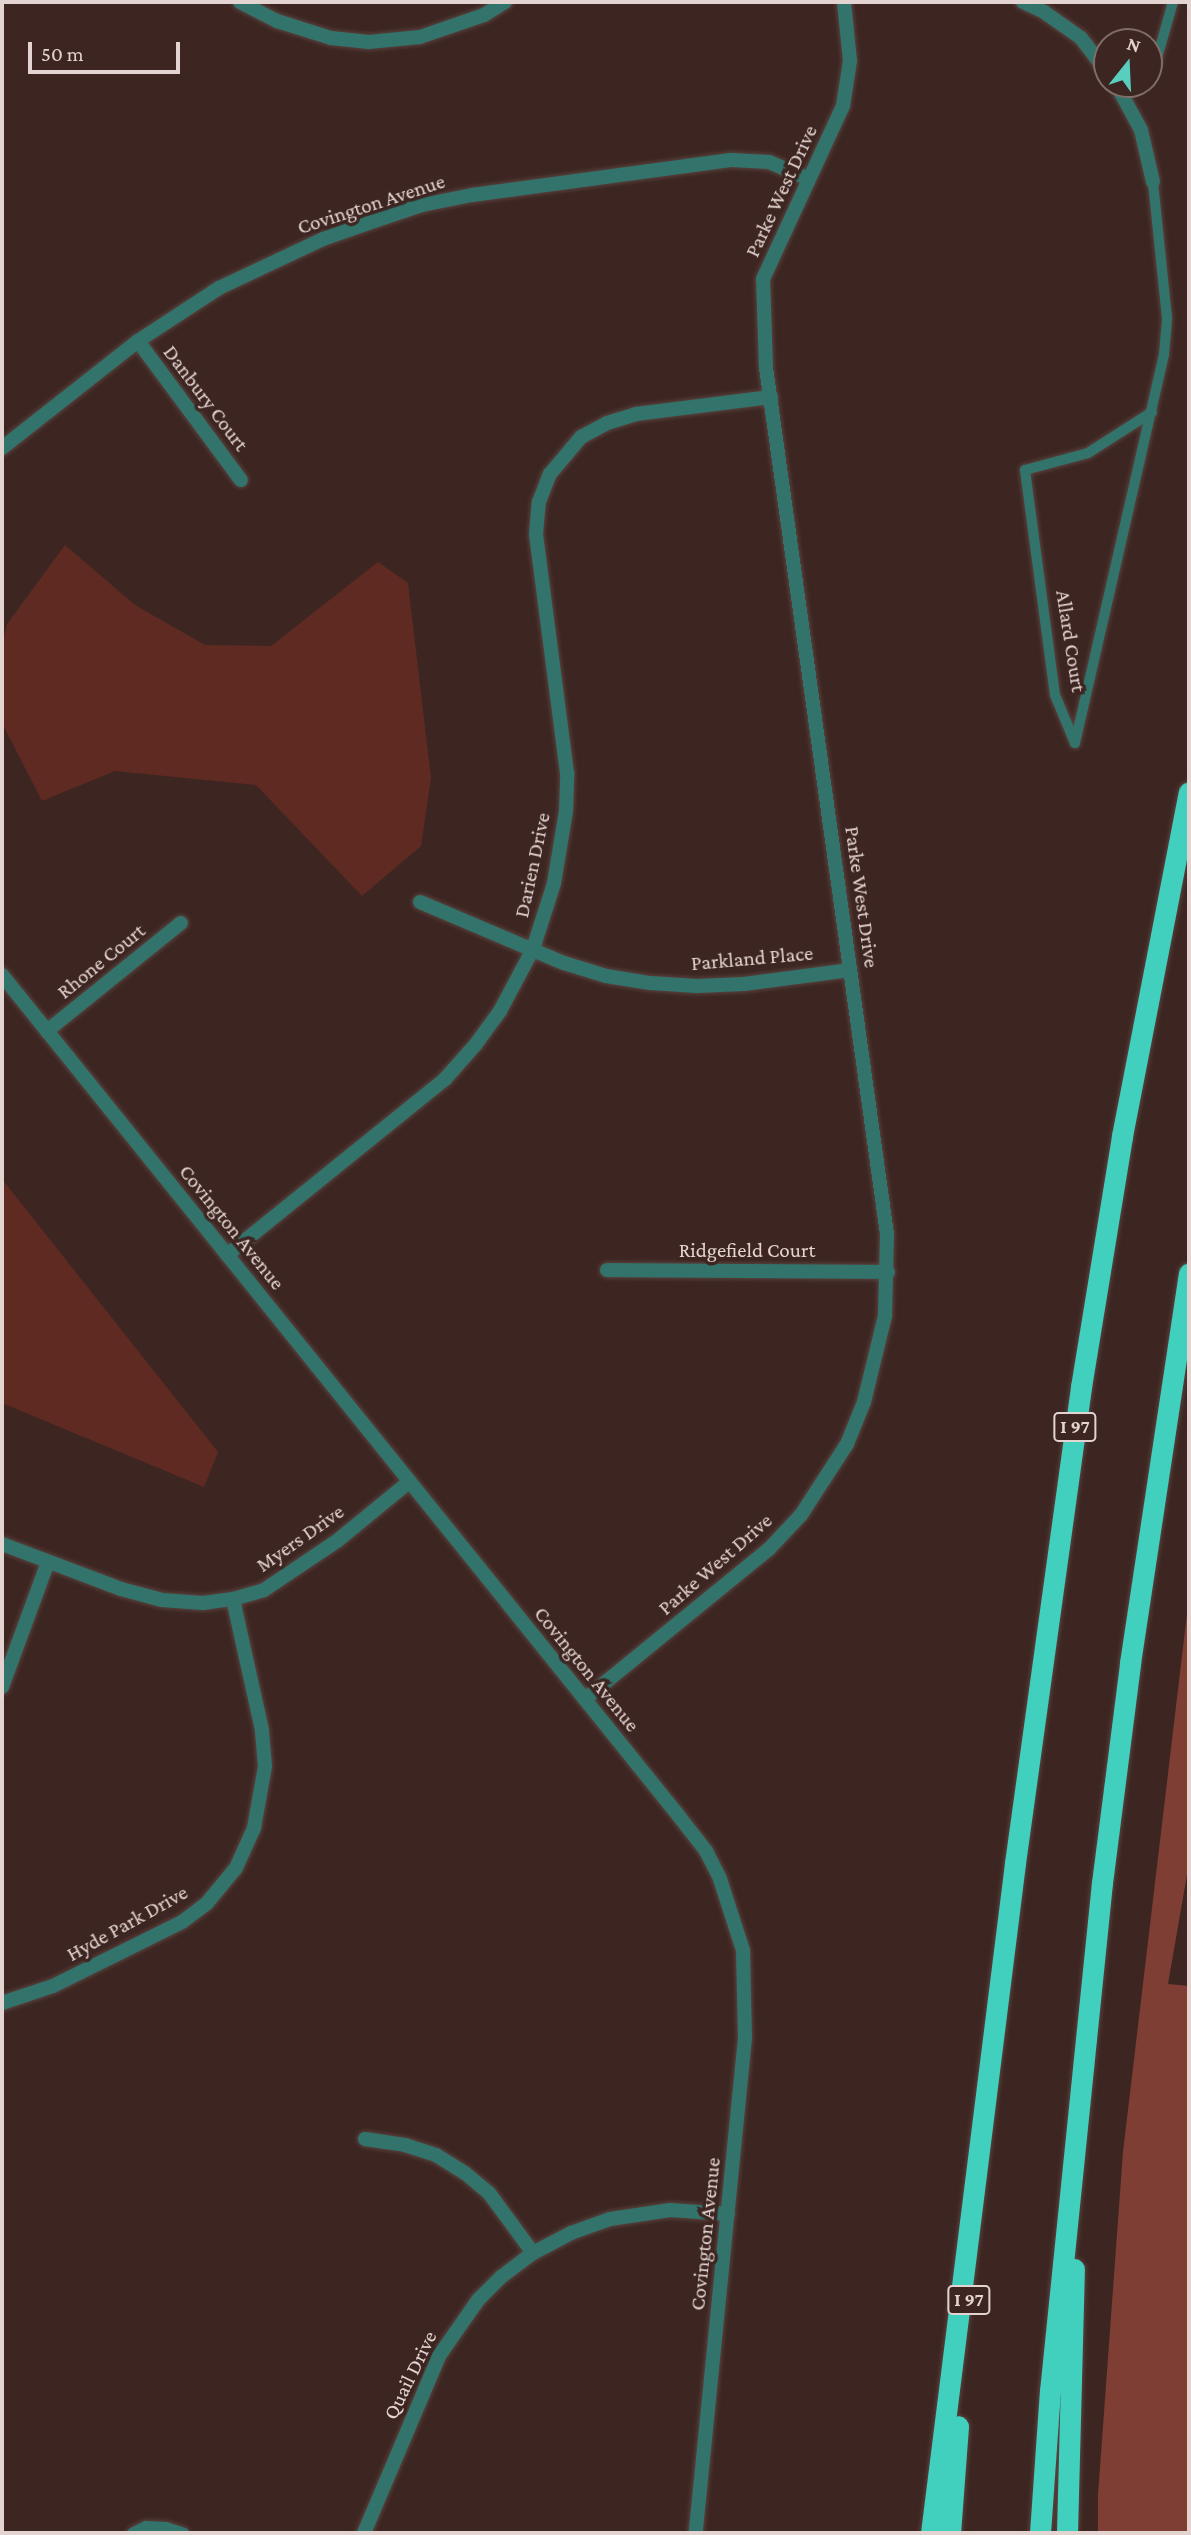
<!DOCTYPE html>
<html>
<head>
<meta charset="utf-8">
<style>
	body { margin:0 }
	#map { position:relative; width:1191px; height:2535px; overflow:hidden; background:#3d2622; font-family:"Crimson Pro",serif }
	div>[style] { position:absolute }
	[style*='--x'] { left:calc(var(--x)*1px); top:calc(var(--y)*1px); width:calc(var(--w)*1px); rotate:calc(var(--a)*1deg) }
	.green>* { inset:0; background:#5f2a22 }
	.forest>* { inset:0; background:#7f3e34 }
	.roads { filter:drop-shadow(0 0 2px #58423e) drop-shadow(0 0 2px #58423e) }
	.service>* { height:10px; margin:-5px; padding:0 5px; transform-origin:5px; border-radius:5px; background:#32746b }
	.minor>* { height:14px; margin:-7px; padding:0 7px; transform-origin:7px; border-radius:7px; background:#32746b }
	.motorway>* { height:21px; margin:-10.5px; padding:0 10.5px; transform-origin:10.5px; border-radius:10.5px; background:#41d0be }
	span { translate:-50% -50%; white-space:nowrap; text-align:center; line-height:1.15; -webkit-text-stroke:7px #3d2622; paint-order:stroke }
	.shield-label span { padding:2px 5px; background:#3d2622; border:2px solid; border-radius:5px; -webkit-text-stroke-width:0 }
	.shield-label { font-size:19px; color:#e4d4d1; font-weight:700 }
	.street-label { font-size:21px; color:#e4d4d1 }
	.frame { position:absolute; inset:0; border:4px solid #e4d4d1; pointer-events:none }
	.north { position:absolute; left:1093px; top:28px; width:70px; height:70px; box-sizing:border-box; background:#3d2622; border:2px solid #806c68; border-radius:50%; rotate:18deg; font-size:19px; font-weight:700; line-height:28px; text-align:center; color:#e4d4d1 }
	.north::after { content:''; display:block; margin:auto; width:24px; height:32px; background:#59cebe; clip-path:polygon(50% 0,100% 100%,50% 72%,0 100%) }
	.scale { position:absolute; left:28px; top:42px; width:152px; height:32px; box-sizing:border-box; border:4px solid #e4d4d1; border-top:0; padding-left:9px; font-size:21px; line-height:24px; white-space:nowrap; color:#e4d4d1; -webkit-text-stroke:5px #3d2622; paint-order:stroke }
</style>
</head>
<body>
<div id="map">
	<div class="green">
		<div style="clip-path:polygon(65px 545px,135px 605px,205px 645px,271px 646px,378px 562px,408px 583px,431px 778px,421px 846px,362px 896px,256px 785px,115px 771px,42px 801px,2px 723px,2px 645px,7px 624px)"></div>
		<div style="clip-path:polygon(2px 1179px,218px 1452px,204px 1487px,2px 1403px)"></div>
	</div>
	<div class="forest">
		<div style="clip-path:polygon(1189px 1597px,1189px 1863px,1168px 1984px,1189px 1986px,1189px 2533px,1098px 2533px,1098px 2495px,1123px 2152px)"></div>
	</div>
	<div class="roads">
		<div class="service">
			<div style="--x:1149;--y:69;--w:7;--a:-34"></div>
			<div style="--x:1155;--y:65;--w:66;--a:-74.1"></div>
			<div style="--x:1075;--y:743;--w:399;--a:-77.1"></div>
			<div style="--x:1164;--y:354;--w:36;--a:-85"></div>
			<div style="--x:1167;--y:318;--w:137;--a:-95.9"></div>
			<div style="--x:1075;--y:743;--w:52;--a:-112.6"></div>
			<div style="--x:1055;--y:695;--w:227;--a:-97.6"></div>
			<div style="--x:1025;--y:470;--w:65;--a:-15.1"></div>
			<div style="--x:1088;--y:453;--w:76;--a:-32.6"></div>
			<div style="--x:132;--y:2533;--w:16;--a:-27"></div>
			<div style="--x:146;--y:2526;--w:20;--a:3"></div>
			<div style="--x:166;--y:2527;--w:19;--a:18"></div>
		</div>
		<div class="minor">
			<div style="--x:240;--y:2;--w:42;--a:27.2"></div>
			<div style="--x:277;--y:21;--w:57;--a:17.5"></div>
			<div style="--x:331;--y:38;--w:38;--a:6"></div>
			<div style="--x:369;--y:42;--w:51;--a:-5.6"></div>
			<div style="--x:420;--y:37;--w:68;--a:-19"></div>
			<div style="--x:484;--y:15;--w:25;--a:-32"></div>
			<div style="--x:1023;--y:2;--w:23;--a:25"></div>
			<div style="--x:1044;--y:12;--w:45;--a:35.1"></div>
			<div style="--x:1081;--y:38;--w:43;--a:52.6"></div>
			<div style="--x:1116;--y:84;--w:52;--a:61.5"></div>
			<div style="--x:1141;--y:130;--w:53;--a:77"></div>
			<div style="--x:138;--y:341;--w:173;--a:53.5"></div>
			<div style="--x:2;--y:448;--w:173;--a:-38.2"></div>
			<div style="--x:138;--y:341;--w:97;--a:-33.2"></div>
			<div style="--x:219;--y:288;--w:115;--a:-25.2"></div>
			<div style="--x:323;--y:239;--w:54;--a:-19.4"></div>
			<div style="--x:374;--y:221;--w:51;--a:-18.4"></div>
			<div style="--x:422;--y:205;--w:51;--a:-11.3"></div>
			<div style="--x:472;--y:195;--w:261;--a:-7.7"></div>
			<div style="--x:731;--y:160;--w:38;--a:3"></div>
			<div style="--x:769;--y:162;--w:43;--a:23"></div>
			<div style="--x:420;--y:902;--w:156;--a:23"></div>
			<div style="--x:564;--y:963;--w:44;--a:17.2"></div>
			<div style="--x:606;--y:976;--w:45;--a:9"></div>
			<div style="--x:650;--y:983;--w:47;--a:3.7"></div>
			<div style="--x:697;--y:986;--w:47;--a:-2.4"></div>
			<div style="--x:744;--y:984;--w:107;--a:-7.5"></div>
			<div style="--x:2;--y:975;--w:1078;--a:51.17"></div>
			<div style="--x:678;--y:1815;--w:46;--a:52.1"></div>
			<div style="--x:706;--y:1851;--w:31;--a:63"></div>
			<div style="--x:720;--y:1879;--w:75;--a:72.1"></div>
			<div style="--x:743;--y:1950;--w:88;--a:88.7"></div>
			<div style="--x:745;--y:2038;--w:497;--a:95.7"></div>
			<div style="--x:47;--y:1031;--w:172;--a:-38.9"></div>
			<div style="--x:227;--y:1255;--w:280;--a:-38.9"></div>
			<div style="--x:445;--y:1079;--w:47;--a:-48.5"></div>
			<div style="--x:476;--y:1044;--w:41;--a:-54"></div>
			<div style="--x:500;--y:1011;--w:70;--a:-62"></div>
			<div style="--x:533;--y:949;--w:69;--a:-72.3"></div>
			<div style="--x:554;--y:883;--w:73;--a:-80.5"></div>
			<div style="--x:566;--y:811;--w:38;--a:-88"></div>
			<div style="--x:567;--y:773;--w:241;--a:-97.4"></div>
			<div style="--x:536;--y:534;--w:32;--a:-85"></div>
			<div style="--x:539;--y:502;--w:30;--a:-69"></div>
			<div style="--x:550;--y:474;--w:48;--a:-50"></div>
			<div style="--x:581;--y:437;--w:30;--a:-28"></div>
			<div style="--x:607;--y:423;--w:30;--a:-17"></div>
			<div style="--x:636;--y:414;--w:136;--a:-7.2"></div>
			<div style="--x:607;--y:1270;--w:281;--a:0.4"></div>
			<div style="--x:2;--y:1544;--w:127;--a:20.7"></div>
			<div style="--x:121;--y:1589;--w:42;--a:15"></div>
			<div style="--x:162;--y:1600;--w:41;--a:4.2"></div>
			<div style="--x:203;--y:1603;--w:30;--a:-8"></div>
			<div style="--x:233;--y:1599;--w:32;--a:-16"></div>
			<div style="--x:264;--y:1590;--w:88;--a:-33.9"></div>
			<div style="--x:337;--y:1541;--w:94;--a:-39.4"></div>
			<div style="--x:2;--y:1687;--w:133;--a:-69.8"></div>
			<div style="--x:585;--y:1699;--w:236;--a:-39.2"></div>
			<div style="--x:768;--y:1550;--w:48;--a:-46.7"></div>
			<div style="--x:801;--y:1515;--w:85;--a:-57.1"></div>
			<div style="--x:847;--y:1444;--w:45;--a:-68"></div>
			<div style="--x:864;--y:1402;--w:89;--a:-76.3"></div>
			<div style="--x:885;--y:1316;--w:82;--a:-88.6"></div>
			<div style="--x:887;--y:1234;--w:874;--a:-97.95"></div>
			<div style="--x:766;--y:368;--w:89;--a:-91.9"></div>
			<div style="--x:763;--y:279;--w:191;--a:-65.2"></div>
			<div style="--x:843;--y:106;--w:46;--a:-81.2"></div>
			<div style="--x:850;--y:61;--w:59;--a:-95.8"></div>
			<div style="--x:2;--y:2003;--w:54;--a:-18.4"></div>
			<div style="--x:53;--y:1986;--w:144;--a:-26.4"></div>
			<div style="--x:182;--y:1922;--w:31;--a:-37"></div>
			<div style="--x:207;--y:1903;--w:45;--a:-50.4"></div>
			<div style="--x:236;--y:1868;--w:44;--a:-65.8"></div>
			<div style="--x:254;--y:1828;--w:63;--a:-79.9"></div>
			<div style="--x:265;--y:1766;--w:36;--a:-95"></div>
			<div style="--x:262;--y:1730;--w:134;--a:-102.5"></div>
			<div style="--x:365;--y:2139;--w:40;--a:8.5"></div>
			<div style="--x:405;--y:2145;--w:33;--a:18"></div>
			<div style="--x:436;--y:2155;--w:34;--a:32"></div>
			<div style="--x:465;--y:2173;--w:31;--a:40"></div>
			<div style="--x:489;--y:2193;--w:74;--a:53.7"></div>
			<div style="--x:364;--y:2533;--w:192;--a:-67"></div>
			<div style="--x:439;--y:2356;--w:68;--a:-55.1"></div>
			<div style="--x:478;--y:2300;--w:33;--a:-45"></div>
			<div style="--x:501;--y:2277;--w:40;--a:-37"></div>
			<div style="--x:533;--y:2253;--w:43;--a:-27.8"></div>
			<div style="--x:571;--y:2233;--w:41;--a:-19.7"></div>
			<div style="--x:610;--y:2219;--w:61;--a:-8.5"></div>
			<div style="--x:670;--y:2210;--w:58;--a:3.9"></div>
		</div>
		<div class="motorway">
			<div style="--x:931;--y:2533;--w:675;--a:-82.85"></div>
			<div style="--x:1015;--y:1863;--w:481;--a:-82.1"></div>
			<div style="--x:1081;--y:1387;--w:254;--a:-80.7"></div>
			<div style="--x:1122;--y:1136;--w:350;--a:-79"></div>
			<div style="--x:950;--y:2533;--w:107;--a:-85.7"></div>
			<div style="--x:1040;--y:2533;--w:142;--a:-86"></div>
			<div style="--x:1050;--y:2391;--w:511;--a:-84.16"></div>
			<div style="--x:1102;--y:1883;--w:222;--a:-82.7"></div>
			<div style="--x:1130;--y:1663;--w:394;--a:-81.4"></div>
			<div style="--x:1067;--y:2533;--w:264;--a:-88.5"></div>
		</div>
	</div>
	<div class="shield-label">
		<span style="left:1075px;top:1427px">I 97</span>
		<span style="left:969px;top:2300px">I 97</span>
	</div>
	<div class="street-label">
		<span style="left:781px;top:191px;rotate:-65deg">Parke West Drive</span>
		<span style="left:371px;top:204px;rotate:-18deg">Covington Avenue</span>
		<span style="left:206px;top:398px;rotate:53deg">Danbury Court</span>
		<span style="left:1071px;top:641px;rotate:81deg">Allard Court</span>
		<span style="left:532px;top:865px;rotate:-78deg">Darien Drive</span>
		<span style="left:862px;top:897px;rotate:82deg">Parke West Drive</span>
		<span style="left:752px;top:958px;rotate:-5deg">Parkland Place</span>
		<span style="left:101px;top:961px;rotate:-39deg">Rhone Court</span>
		<span style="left:232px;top:1227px;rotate:51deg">Covington Avenue</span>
		<span style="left:747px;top:1250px">Ridgefield Court</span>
		<span style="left:300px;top:1538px;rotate:-35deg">Myers Drive</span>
		<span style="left:715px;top:1564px;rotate:-41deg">Parke West Drive</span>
		<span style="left:587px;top:1669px;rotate:51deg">Covington Avenue</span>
		<span style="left:127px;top:1923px;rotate:-29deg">Hyde Park Drive</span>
		<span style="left:705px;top:2234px;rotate:-84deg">Covington Avenue</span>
		<span style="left:410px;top:2375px;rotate:-64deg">Quail Drive</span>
	</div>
	<div class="frame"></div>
	<div class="north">N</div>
	<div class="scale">50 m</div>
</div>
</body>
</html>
